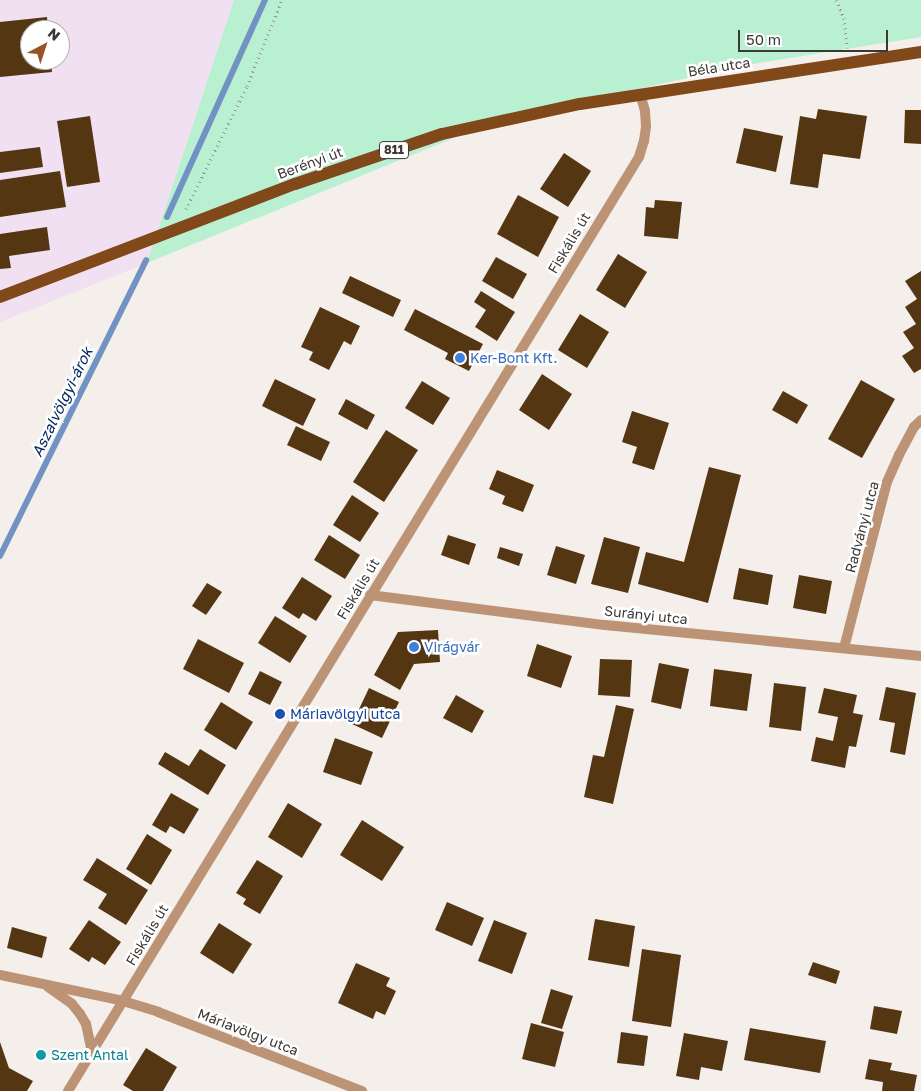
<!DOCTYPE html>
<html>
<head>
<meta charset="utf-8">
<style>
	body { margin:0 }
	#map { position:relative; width:921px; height:1091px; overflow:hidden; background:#f4efeb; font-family:"Golos Text",sans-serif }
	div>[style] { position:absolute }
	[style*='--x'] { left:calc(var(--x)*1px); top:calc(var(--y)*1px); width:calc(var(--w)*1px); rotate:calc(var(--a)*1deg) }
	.industrial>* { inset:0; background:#f0e0f2 }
	.green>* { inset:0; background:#b9f0d1 }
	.stream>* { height:6px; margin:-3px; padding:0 3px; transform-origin:3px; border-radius:3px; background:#7292c4 }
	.building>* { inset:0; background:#553612 }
	.path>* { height:3px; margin-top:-1.5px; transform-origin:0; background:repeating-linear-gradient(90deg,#999592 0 1px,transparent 0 5px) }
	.minor>* { height:10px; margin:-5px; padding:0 5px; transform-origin:5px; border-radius:5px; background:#bd9376 }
	.tertiary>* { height:10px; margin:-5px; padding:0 5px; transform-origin:5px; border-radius:5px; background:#bd9376 }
	.primary>* { height:12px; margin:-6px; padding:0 6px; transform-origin:6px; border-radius:6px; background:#81481a }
	.dots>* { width:14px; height:14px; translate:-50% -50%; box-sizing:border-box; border:2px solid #fff; border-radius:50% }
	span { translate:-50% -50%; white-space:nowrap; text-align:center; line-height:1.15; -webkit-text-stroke:5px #fff; paint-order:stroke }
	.shield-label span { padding:1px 4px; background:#fff; border:1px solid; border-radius:4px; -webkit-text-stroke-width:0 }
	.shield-label { font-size:12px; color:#3b3937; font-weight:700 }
	.street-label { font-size:14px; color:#3b3937 }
	.shop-label { font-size:14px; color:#366cbe }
	.left { translate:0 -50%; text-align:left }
	.transit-label { font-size:14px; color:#164399 }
	.culture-label { font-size:14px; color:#0d838f }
	.water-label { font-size:15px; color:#032a65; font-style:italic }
	.north { position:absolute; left:20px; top:20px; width:50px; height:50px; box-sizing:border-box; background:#fff; border:1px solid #b1b0af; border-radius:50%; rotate:40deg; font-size:14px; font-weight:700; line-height:20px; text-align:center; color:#3b3937 }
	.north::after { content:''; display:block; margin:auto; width:18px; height:22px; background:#975325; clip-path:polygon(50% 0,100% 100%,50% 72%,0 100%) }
	.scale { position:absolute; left:738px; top:30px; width:150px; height:22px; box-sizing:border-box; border:2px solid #3b3937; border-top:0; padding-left:6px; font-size:15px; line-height:18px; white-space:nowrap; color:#3b3937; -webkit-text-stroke:4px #fff; paint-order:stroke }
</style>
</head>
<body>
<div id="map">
	<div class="industrial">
		<div style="clip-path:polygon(evenodd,0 0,234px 0,147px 263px,0 322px,0 0,30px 30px,60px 30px,60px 60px,30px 60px,30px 30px)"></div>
	</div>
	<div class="green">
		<div style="clip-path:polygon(234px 0,921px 0,921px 37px,740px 66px,493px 122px,147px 263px)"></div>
	</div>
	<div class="stream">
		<div style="--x:167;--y:217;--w:238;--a:-65.7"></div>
		<div style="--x:0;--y:556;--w:330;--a:-63.7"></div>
	</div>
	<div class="building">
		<div style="clip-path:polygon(47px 17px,48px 30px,30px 30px,30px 60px,51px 60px,52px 72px,0 77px,0 22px)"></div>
		<div style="clip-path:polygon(818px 109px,867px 116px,860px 159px,823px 154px,818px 188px,790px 184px,800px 116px,816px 119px)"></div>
		<div style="clip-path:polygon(905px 110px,921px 110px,921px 144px,904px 143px)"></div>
		<div style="clip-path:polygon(90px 116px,100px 182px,67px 187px,57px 121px)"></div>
		<div style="clip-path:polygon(744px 128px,783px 136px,776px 172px,736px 163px)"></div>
		<div style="clip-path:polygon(40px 147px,43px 167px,0 173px,0 152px)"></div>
		<div style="clip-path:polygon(564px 153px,591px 171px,568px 207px,540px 189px)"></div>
		<div style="clip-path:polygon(60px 171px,66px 207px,0 217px,0 180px)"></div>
		<div style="clip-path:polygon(518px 195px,559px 217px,538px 257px,497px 234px)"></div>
		<div style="clip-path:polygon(655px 200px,682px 202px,678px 239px,644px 236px,646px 207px,654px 208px)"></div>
		<div style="clip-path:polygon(47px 227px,50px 250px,9px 256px,11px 268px,0 269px,0 234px)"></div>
		<div style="clip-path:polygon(618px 254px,647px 272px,625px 308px,596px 290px)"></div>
		<div style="clip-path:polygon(496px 257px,527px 274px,513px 299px,482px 281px)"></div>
		<div style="clip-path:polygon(921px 271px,921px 369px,914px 373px,902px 356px,914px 348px,903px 332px,916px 324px,905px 307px,917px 299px,905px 281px)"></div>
		<div style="clip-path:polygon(350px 276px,401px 300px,393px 317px,342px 293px)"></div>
		<div style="clip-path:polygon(481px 291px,515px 312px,497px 341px,475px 327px,486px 310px,474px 302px)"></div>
		<div style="clip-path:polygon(320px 307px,360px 326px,351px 345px,344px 341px,329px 370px,309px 360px,313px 352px,301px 347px)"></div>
		<div style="clip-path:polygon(415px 309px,483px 344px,469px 371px,445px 359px,448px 353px,404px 330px)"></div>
		<div style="clip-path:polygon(580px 314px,609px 332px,587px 368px,558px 350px)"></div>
		<div style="clip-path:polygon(542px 374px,572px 394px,549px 430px,519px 410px)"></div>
		<div style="clip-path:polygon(275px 379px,316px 399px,303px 426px,262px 406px)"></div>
		<div style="clip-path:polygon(861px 380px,895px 399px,862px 458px,828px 439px)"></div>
		<div style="clip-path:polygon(422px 381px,450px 398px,433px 425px,405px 408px)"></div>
		<div style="clip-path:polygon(783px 391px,808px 405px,797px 424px,772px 410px)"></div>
		<div style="clip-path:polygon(346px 399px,375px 415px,367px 430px,338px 414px)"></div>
		<div style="clip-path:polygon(632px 411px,669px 423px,654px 470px,632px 463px,637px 447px,622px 442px)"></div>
		<div style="clip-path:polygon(296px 426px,330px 442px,321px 461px,287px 445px)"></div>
		<div style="clip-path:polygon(386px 430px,418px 450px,384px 502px,353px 482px)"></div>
		<div style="clip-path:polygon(709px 467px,741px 475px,708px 603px,638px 584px,646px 552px,684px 562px)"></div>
		<div style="clip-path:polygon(497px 470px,534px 485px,523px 512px,502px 504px,505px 496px,489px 489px)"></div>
		<div style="clip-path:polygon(352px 495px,379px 513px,360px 542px,333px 525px)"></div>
		<div style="clip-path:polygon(329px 535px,360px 555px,345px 579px,314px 560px)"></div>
		<div style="clip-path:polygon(448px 535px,476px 544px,469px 565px,441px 555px)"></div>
		<div style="clip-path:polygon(604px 537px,640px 547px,628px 593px,591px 584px)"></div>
		<div style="clip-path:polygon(556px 546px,585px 555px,576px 584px,547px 575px)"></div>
		<div style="clip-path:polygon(500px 547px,523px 554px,519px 566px,497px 558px)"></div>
		<div style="clip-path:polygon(739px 568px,773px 575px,768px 605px,733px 599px)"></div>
		<div style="clip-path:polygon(799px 575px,832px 581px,826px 614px,793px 608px)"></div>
		<div style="clip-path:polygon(302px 577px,332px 596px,316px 621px,303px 613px,299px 619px,282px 608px)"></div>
		<div style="clip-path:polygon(207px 583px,222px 592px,206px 615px,192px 606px)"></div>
		<div style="clip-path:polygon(275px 616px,307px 636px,290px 663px,258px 643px)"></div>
		<div style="clip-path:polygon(438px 630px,440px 662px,414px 664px,400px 690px,374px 675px,398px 632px)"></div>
		<div style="clip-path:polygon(198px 639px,244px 663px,229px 693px,183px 669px)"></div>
		<div style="clip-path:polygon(537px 644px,572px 656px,561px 688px,527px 676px)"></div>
		<div style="clip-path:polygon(600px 659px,632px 660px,630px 697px,598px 695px)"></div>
		<div style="clip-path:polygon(659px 663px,689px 669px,681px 709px,651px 702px)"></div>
		<div style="clip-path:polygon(714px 669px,752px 674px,747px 711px,710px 706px)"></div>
		<div style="clip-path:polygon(260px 671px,282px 682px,270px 705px,248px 694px)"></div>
		<div style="clip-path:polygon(774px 683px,806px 687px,801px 731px,769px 727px)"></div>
		<div style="clip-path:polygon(886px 687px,916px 693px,905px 755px,890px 752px,895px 723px,879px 720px)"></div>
		<div style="clip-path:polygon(369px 688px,399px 702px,382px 738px,352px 724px)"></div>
		<div style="clip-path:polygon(824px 688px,857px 695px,853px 713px,863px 715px,856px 747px,849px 746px,845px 768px,811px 761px,816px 737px,833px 741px,838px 717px,818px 713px)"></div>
		<div style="clip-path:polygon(456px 695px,484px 711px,472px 733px,443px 718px)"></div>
		<div style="clip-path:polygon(221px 702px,253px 722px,236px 750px,204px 730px)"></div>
		<div style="clip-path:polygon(616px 705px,634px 709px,613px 804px,584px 797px,593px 755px,604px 757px)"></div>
		<div style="clip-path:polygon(335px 738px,373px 752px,361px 785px,323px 772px)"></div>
		<div style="clip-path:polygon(200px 749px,226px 765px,208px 795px,158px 764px,165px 752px,189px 766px)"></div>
		<div style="clip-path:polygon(171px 793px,199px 809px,184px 834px,170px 826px,166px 833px,152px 825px)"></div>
		<div style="clip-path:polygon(288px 803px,322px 824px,302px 858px,268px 837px)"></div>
		<div style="clip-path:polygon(362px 820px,404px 847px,382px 881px,340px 855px)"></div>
		<div style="clip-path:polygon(147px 834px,172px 850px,151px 885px,126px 869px)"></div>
		<div style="clip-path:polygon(97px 858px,148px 890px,126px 925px,98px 908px,107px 894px,83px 880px)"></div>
		<div style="clip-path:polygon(257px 860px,283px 876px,260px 914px,243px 904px,246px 899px,236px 893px)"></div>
		<div style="clip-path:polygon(447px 902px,484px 918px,472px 946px,435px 930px)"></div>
		<div style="clip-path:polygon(595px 919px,635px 926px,629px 967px,588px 960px)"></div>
		<div style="clip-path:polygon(89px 920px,121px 942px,105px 965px,92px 957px,89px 962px,69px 949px)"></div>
		<div style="clip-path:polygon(494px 920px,527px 933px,512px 974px,478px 961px)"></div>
		<div style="clip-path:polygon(219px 923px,252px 944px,233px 974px,200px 953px)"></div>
		<div style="clip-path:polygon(12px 927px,47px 937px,42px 958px,7px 948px)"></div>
		<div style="clip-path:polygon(642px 949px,681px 955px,671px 1027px,632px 1021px)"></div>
		<div style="clip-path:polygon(813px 962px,840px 971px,836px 984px,808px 975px)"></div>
		<div style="clip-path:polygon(356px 963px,390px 978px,386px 986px,396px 991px,385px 1015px,376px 1011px,373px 1019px,338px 1003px)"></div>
		<div style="clip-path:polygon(551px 989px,573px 996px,562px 1029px,541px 1023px)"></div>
		<div style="clip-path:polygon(874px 1006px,902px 1011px,897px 1034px,870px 1029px)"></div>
		<div style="clip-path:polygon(531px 1023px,564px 1032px,555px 1067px,522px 1059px)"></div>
		<div style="clip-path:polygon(750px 1028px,826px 1041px,820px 1073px,744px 1060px)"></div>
		<div style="clip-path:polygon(621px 1032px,648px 1036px,644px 1066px,617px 1063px)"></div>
		<div style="clip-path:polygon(684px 1033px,728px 1041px,722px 1071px,701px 1067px,699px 1080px,676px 1076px)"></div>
		<div style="clip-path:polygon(0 1042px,9px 1068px,33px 1081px,27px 1091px,0 1091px)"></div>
		<div style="clip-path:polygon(146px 1048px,177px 1067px,163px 1091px,133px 1091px,123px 1085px)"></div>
		<div style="clip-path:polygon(869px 1059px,892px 1063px,890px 1070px,917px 1075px,914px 1091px,882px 1091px,883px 1082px,865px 1079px)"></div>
	</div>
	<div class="path">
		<div style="--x:836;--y:0;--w:20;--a:66"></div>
		<div style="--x:844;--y:18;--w:30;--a:84"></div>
		<div style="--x:186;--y:209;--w:137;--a:-63.6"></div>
		<div style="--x:247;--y:86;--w:93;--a:-67.9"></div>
	</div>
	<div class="minor">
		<div style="--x:370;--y:595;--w:237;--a:7.3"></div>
		<div style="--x:605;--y:625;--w:318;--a:5.6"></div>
		<div style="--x:844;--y:648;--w:171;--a:-75.5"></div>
		<div style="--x:887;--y:482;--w:30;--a:-66"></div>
		<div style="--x:899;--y:455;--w:32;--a:-62"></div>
		<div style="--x:914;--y:427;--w:10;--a:-45"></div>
		<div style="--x:0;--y:975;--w:126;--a:11.9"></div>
		<div style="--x:123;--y:1001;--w:37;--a:17"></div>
		<div style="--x:158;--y:1012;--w:219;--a:21.2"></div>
		<div style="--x:48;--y:987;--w:29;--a:35"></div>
		<div style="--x:72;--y:1004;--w:13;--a:51"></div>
		<div style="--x:80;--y:1014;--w:12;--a:59"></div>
		<div style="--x:86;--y:1024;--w:29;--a:78"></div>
	</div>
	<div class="tertiary">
		<div style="--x:68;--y:1091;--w:1095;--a:-58.56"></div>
		<div style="--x:639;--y:157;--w:17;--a:-73"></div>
		<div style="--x:644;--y:141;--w:15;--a:-82"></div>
		<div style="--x:646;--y:126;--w:15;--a:-94"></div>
		<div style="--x:645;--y:111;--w:18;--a:-106"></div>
	</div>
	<div class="primary">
		<div style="--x:0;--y:297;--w:316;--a:-21"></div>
		<div style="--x:295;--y:184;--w:155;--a:-18.8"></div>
		<div style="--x:442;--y:134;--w:141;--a:-12.3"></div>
		<div style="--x:580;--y:104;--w:345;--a:-8.7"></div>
	</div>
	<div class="dots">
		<div style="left:460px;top:358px;background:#3f7fe0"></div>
		<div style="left:414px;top:647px;background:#3f7fe0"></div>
		<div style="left:280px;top:714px;background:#1a4fb4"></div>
		<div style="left:41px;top:1055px;background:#0f9aa8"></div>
	</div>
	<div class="shield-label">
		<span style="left:394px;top:150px">811</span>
	</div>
	<div class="street-label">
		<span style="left:719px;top:67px;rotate:-9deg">Béla utca</span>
		<span style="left:310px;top:163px;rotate:-20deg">Berényi út</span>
		<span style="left:569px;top:243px;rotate:-59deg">Fiskális út</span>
		<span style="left:862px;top:527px;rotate:-75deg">Radványi utca</span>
		<span style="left:358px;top:589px;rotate:-59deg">Fiskális út</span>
		<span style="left:646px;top:615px;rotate:6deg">Surányi utca</span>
		<span style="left:147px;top:935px;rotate:-59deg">Fiskális út</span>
		<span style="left:248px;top:1032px;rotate:21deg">Máriavölgy utca</span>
	</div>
	<div class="shop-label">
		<span class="left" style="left:470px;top:358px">Ker-Bont Kft.</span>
		<span class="left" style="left:424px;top:647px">Virágvár</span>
	</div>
	<div class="transit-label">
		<span class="left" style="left:290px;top:714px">Máriavölgyi utca</span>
	</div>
	<div class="culture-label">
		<span class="left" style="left:51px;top:1055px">Szent Antal</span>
	</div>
	<div class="water-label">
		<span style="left:62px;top:402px;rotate:-64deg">Aszalvölgyi-árok</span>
	</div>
	<div class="north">N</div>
	<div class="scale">50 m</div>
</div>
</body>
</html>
